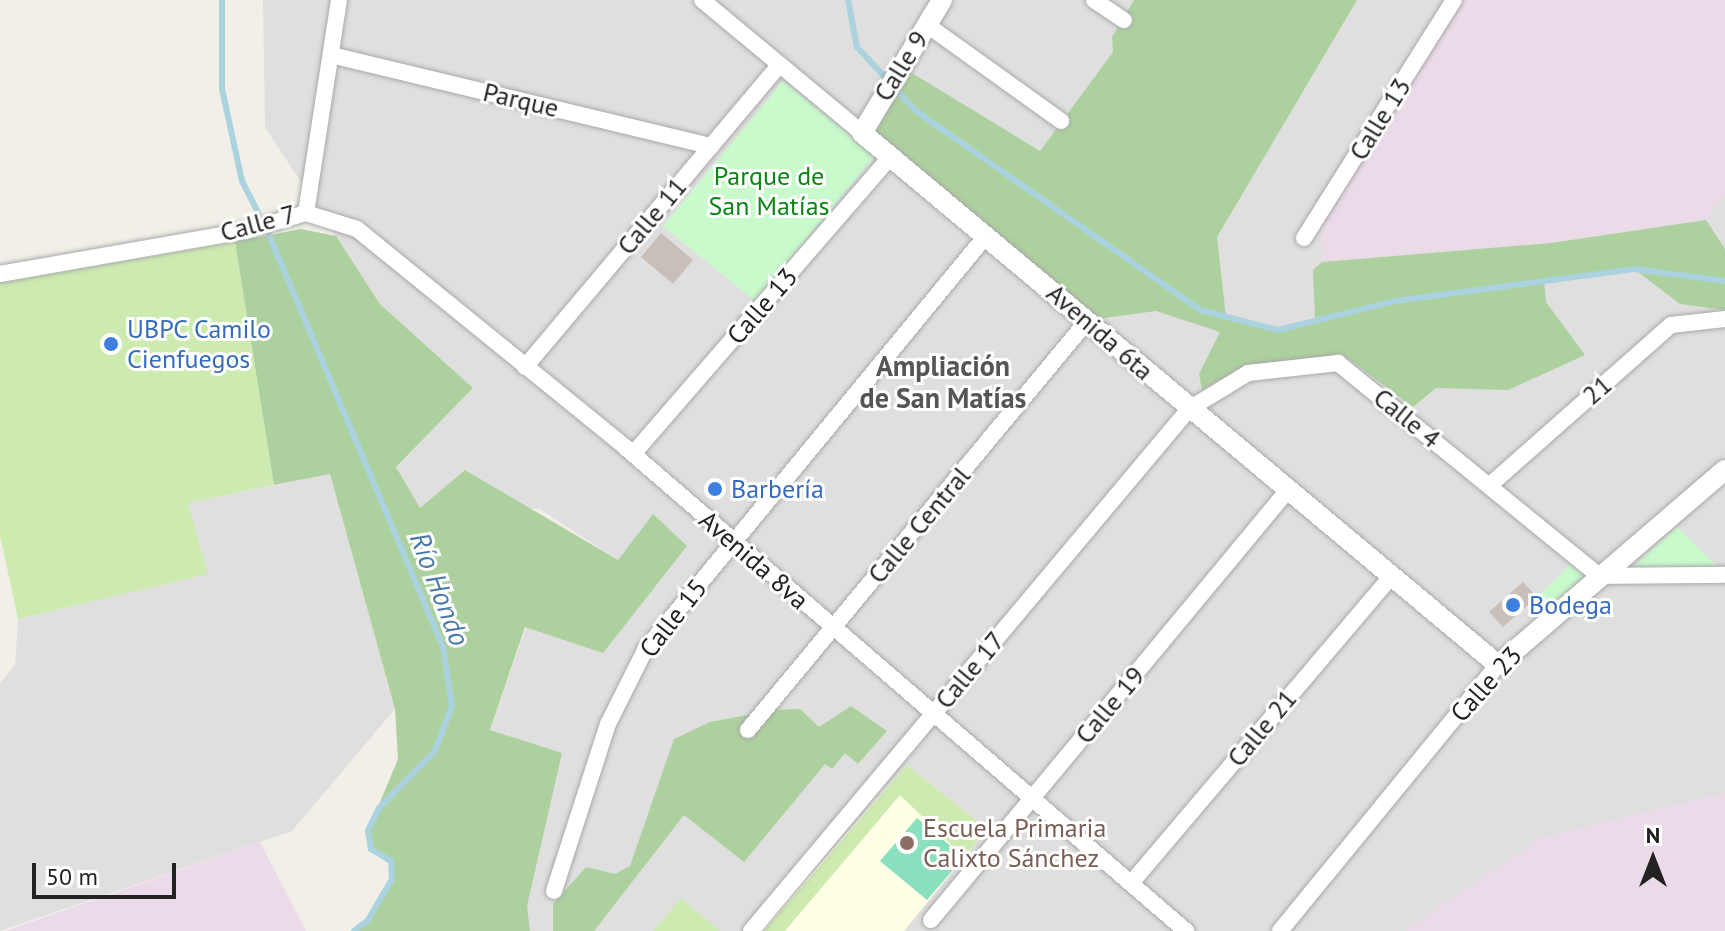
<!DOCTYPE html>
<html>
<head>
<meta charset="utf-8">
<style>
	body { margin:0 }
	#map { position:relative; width:1725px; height:931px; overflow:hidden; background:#f2efe9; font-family:"PT Sans",sans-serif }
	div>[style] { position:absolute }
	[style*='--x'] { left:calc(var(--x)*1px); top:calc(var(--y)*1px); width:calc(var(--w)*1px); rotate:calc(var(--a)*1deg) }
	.residential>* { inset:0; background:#e0dfdf }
	.industrial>* { inset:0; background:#ebdbe8 }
	.education>* { inset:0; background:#ffffe5 }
	.grass>* { inset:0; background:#cdebb0 }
	.forest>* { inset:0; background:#add19e }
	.park>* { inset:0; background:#c8facc }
	.pitch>* { inset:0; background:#88e0be }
	.stream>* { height:6px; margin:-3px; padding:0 3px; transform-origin:3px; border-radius:3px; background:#aad3df }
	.building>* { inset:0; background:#c7bfb8 }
	.roads { filter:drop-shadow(0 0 2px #a9a9a9) drop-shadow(0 0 2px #a9a9a9) }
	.minor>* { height:16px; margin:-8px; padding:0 8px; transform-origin:8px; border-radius:8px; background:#fff }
	.tertiary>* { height:20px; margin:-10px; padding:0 10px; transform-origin:10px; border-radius:10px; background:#fff }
	.dots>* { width:22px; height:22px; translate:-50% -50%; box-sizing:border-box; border:4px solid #fff; border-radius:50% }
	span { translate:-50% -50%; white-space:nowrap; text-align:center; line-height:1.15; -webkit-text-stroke:6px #fff; paint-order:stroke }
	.street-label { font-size:26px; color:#222 }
	.park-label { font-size:26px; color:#0c8416 }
	.shop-label { font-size:26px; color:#366cbe }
	.left { translate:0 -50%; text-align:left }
	.education-label { font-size:26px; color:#785e54 }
	.neighbourhood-label { font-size:28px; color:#555; font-weight:700 }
	.water-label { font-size:28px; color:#4a7aab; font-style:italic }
	.north { position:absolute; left:1613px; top:819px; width:80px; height:80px; -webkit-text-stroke:6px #fff; paint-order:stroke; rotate:0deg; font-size:22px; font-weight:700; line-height:32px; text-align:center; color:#222 }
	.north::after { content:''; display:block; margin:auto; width:28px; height:36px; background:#222; clip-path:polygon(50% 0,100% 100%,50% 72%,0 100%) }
	.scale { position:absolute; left:32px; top:863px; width:144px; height:36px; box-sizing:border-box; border:4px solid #222; border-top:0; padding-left:10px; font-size:24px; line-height:28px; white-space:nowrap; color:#222; -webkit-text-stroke:6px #fff; paint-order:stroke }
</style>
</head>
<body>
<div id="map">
	<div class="residential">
		<div style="clip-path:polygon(263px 0,1725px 0,1725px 931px,530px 931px,490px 731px,526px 627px,619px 561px,540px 509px,420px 509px,396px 467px,473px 388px,380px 304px,265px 127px)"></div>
		<div style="clip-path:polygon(330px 474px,395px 709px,292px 831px,0 931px,0 683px,15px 665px,18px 619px,207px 574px,188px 503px)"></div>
	</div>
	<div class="industrial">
		<div style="clip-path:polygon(1459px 0,1725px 0,1725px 195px,1706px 220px,1552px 243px,1322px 262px,1321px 228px)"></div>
		<div style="clip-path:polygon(1725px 793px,1725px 931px,1406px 931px,1541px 838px)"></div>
		<div style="clip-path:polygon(260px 842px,306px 931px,5px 931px)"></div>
	</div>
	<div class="education">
		<div style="clip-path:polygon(907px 765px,987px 829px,904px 931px,761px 931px)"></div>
	</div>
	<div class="grass">
		<div style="clip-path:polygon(235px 242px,274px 485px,188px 503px,208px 574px,18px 619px,0 535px,0 282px)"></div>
		<div style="clip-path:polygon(907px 765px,987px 829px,964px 857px,900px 795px,785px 931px,764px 931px)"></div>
		<div style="clip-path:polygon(681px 898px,720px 931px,653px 931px)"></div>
	</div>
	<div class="forest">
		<div style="clip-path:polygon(1134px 0,1357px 0,1217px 237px,1226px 317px,1278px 330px,1315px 321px,1313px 270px,1322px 262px,1551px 243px,1706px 220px,1725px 249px,1725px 310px,1680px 304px,1634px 269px,1544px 281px,1546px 302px,1585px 355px,1508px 390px,1436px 388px,1413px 407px,1342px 354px,1243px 367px,1202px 390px,1199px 374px,1220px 332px,1156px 311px,1097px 319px,872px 134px,907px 70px,1040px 151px,1113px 52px,1112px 37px)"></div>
		<div style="clip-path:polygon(301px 229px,336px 236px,380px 304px,473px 388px,396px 467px,420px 508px,465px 470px,618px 560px,653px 514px,687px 546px,603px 653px,525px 627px,490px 730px,562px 753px,527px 906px,530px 931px,354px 931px,368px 920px,392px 879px,391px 862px,371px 849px,368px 831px,398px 759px,395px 709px,330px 474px,274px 485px,235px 242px)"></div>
		<div style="clip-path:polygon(851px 706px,887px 731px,858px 764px,845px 753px,832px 769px,825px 764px,744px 862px,684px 815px,594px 931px,553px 931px,553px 904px,586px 867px,615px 874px,630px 866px,674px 739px,710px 722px,774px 710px,800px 709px,819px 727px)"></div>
	</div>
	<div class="park">
		<div style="clip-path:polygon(783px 81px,875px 156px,755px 301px,663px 226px)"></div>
		<div style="clip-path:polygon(1677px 527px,1718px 567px,1630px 570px)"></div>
		<div style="clip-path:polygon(1571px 564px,1584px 577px,1549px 608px,1537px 597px)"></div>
	</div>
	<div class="pitch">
		<div style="clip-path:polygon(917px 818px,964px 857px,927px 900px,880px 861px)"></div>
	</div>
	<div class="stream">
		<div style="--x:222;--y:0;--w:89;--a:90"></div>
		<div style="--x:222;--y:89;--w:94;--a:77.7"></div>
		<div style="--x:242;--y:181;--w:36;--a:63"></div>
		<div style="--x:848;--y:0;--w:48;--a:79.2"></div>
		<div style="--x:857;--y:47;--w:87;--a:47.3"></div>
		<div style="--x:916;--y:111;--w:347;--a:35"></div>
		<div style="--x:1200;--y:310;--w:81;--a:14.4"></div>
		<div style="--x:1278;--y:330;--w:121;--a:-13.9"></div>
		<div style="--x:1395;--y:301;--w:241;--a:-7.6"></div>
		<div style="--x:1634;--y:269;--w:92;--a:7.5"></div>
		<div style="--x:269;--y:235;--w:447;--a:67.1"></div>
		<div style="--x:443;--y:647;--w:60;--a:81.3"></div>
		<div style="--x:452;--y:706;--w:48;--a:110.7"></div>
		<div style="--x:435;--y:751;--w:80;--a:134.5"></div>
		<div style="--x:379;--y:808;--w:25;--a:116"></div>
		<div style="--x:368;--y:831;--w:18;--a:81"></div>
		<div style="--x:371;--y:849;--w:23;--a:31"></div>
		<div style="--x:391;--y:861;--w:18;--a:87"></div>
		<div style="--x:392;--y:879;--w:48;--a:120.3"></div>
		<div style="--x:368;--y:920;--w:18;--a:142"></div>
	</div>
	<div class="building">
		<div style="clip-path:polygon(661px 233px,693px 260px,673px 284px,641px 257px)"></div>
		<div style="clip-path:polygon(1523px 582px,1537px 597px,1503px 627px,1489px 612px)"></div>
	</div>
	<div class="roads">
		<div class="minor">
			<div style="--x:702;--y:0;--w:208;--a:39.7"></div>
			<div style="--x:1094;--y:0;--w:36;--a:34"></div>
			<div style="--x:927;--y:25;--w:165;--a:35.6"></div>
			<div style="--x:331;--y:55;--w:391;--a:13.5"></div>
			<div style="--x:306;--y:213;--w:53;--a:17.4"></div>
			<div style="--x:357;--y:229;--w:347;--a:39.1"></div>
			<div style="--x:626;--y:448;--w:740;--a:40.78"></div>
			<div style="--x:306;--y:213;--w:216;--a:-81.2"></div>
			<div style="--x:1304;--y:238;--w:281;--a:-57.8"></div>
			<div style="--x:0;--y:274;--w:249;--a:-10"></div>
			<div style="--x:245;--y:231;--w:64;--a:-16.4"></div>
			<div style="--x:525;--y:367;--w:395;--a:-49.9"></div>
			<div style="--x:633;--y:454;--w:393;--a:-49.1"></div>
			<div style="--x:1490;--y:485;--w:242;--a:-41.5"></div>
			<div style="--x:1671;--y:325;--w:54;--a:-6.3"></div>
			<div style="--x:748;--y:730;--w:533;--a:-50.33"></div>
			<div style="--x:1132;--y:882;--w:402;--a:-49.7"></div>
			<div style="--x:554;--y:891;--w:176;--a:-72.1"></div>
			<div style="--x:608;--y:724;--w:83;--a:-63.4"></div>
			<div style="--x:645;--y:650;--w:535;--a:-50.54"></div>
			<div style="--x:931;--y:920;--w:559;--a:-50.3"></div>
			<div style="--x:751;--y:931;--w:681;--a:-50"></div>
			<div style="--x:1189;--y:409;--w:69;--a:-31.4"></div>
			<div style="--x:1248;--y:373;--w:91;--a:-6.3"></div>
			<div style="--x:1338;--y:363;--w:337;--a:39.2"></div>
			<div style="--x:1599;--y:576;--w:126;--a:-0.5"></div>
			<div style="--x:1280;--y:931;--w:344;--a:-50.7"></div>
		</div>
		<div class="tertiary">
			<div style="--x:942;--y:0;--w:155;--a:121"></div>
			<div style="--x:862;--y:133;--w:829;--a:39.91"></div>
			<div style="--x:1498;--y:665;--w:299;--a:-40.7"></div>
		</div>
	</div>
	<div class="dots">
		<div style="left:111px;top:344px;background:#3f7fe0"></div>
		<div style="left:715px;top:489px;background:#3f7fe0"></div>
		<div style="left:1513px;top:605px;background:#3f7fe0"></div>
		<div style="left:907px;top:843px;background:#8d6e63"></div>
	</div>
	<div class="street-label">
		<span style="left:901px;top:66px;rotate:-58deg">Calle 9</span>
		<span style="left:521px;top:100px;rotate:13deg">Parque</span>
		<span style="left:1380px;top:119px;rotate:-58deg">Calle 13</span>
		<span style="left:652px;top:216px;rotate:-50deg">Calle 11</span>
		<span style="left:258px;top:223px;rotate:-15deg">Calle 7</span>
		<span style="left:762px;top:306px;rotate:-49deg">Calle 13</span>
		<span style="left:1100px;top:332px;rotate:41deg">Avenida 6ta</span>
		<span style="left:1597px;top:390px;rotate:-41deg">21</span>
		<span style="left:1407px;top:418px;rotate:39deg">Calle 4</span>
		<span style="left:919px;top:525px;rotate:-50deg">Calle Central</span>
		<span style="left:754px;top:560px;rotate:41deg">Avenida 8va</span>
		<span style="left:673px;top:618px;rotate:-52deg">Calle 15</span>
		<span style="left:970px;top:670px;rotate:-50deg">Calle 17</span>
		<span style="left:1486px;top:684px;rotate:-48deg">Calle 23</span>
		<span style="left:1110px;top:705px;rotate:-50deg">Calle 19</span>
		<span style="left:1262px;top:728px;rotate:-50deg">Calle 21</span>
	</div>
	<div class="park-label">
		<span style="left:769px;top:191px">Parque de<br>San Matías</span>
	</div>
	<div class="shop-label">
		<span class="left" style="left:127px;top:344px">UBPC Camilo<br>Cienfuegos</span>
		<span class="left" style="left:731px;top:489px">Barbería</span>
		<span class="left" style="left:1529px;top:605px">Bodega</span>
	</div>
	<div class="education-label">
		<span class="left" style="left:923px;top:843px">Escuela Primaria<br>Calixto Sánchez</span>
	</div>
	<div class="neighbourhood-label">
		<span style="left:943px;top:382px">Ampliación<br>de San Matías</span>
	</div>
	<div class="water-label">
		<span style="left:440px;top:589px;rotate:69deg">Río Hondo</span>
	</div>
	<div class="north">N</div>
	<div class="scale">50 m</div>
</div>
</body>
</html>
